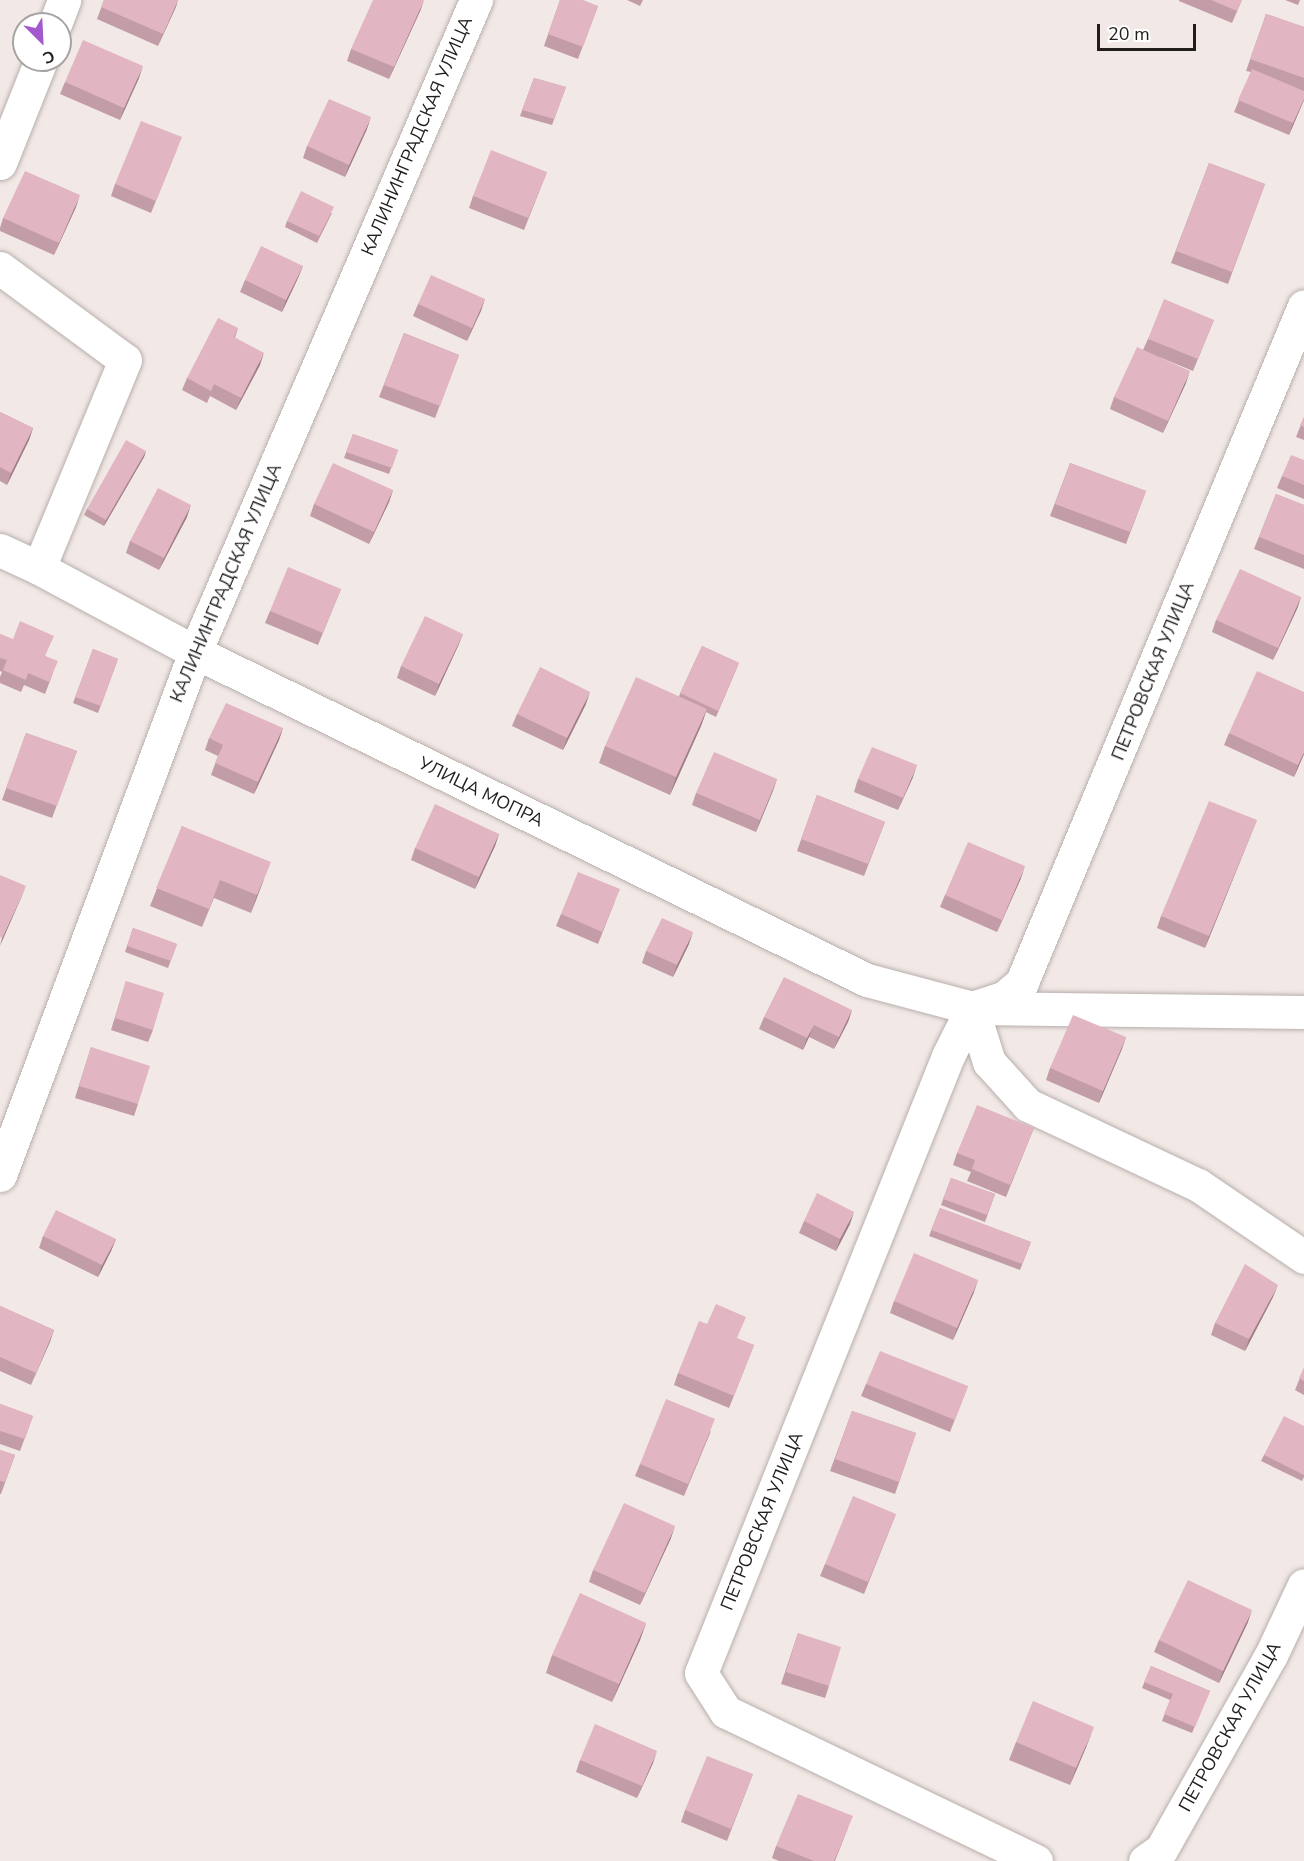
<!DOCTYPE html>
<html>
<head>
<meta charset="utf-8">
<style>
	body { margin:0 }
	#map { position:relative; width:1304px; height:1861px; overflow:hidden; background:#f2e9e6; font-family:"Nunito Sans",sans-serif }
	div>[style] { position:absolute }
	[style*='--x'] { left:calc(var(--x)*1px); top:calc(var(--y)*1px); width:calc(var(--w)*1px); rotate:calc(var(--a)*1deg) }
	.roads { filter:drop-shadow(0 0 2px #b8afac) drop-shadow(0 0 2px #b8afac) }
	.minor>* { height:33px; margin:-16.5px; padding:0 16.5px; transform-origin:16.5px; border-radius:16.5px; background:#fff }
	.wall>* { inset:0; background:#c29ca7 }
	.shaded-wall>* { inset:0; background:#9e7f88 }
	.building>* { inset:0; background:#e1b5c2 }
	span { translate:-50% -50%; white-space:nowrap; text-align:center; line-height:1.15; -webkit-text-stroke:4.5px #fff; paint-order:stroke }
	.street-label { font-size:18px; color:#201d1b }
	.north { position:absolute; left:12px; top:12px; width:60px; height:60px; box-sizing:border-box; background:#fff; border:2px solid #a6a5a4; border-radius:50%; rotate:156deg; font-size:16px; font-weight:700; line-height:24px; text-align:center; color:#201d1b }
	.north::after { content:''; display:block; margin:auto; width:21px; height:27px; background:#a159cd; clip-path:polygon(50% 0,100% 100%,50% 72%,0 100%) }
	.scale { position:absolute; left:1097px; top:24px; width:99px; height:27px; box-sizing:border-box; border:3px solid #201d1b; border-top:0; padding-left:8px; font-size:18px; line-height:21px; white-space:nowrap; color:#201d1b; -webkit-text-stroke:4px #fff; paint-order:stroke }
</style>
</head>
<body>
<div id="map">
	<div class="roads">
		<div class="minor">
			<div style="--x:55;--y:24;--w:26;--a:-69"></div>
			<div style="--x:0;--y:163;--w:111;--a:-68.3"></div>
			<div style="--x:0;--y:268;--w:155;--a:36.4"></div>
			<div style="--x:125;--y:360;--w:225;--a:112.5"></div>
			<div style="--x:0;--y:550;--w:43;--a:24.8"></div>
			<div style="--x:39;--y:568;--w:177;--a:28.3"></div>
			<div style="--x:195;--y:652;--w:748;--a:26.02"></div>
			<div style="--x:867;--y:980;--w:109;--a:14.9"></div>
			<div style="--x:972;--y:1008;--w:332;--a:0.7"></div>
			<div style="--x:972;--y:1008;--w:57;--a:72.5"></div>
			<div style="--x:989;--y:1062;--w:58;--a:47.8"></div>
			<div style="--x:1028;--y:1105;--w:188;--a:25.2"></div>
			<div style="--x:1198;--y:1185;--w:128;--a:34.2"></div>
			<div style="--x:0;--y:1175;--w:558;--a:-69.55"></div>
			<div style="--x:195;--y:652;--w:710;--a:-66.68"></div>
			<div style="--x:1036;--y:1861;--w:344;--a:-154.3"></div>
			<div style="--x:726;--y:1712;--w:46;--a:-122.7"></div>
			<div style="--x:701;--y:1673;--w:665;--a:-68.18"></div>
			<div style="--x:948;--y:1056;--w:54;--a:-63.4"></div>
			<div style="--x:972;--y:1008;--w:35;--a:-18"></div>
			<div style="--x:1005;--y:997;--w:23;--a:-41"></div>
			<div style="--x:1022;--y:982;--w:732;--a:-67.36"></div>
			<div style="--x:1145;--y:1861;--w:19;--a:-35"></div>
			<div style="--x:1161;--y:1850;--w:224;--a:-60.6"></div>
			<div style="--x:1271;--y:1655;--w:77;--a:-64.8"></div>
		</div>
	</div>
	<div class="wall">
		<div style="clip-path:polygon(104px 0,178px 0,158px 46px,97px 19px)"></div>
		<div style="clip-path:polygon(560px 0,598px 6px,578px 59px,544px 46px)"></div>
		<div style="clip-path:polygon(627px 0,643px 0,640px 6px)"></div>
		<div style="clip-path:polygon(1179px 0,1242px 0,1232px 23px,1179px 1px)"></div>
		<div style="clip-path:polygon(1285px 0,1300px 0,1298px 5px)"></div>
		<div style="clip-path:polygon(421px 9px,389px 79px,347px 61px,351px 49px)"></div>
		<div style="clip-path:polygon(1266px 14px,1304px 27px,1304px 100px,1289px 135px,1234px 112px,1251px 72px,1246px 71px)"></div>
		<div style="clip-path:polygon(139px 78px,120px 120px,60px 94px,65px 82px)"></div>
		<div style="clip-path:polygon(534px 78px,566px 87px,552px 125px,520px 116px)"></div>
		<div style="clip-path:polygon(367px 129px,345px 177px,303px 158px,307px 146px)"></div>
		<div style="clip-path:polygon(177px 149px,151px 213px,111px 196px,115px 184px)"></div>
		<div style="clip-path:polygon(1209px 163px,1265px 184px,1228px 284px,1171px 263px)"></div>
		<div style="clip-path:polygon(547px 172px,524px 230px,469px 208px,473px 196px)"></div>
		<div style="clip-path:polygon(76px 207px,54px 255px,0 231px,0 228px,3px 218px)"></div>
		<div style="clip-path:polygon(332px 213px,317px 243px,285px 227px,287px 221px)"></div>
		<div style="clip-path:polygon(303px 266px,298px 278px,282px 312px,240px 292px,245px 280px)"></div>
		<div style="clip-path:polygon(485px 299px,467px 341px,413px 316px,418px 304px)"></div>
		<div style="clip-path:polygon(1214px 320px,1193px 371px,1159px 357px,1186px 383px,1163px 433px,1110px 409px,1114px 397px,1143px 350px,1148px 339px)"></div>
		<div style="clip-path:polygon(238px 328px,235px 338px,260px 365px,236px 410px,210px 396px,207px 403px,182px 390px,187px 378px)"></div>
		<div style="clip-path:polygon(404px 333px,459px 355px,435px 418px,379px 397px)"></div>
		<div style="clip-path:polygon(0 412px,33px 428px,29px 440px,7px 485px,0 481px)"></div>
		<div style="clip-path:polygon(1304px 417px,1304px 440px,1296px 437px)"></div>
		<div style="clip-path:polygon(353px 434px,398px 450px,389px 474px,344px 458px)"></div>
		<div style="clip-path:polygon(146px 451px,144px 457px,104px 526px,84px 515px,87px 509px)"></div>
		<div style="clip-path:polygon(1304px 460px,1304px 499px,1277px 488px,1282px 476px)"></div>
		<div style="clip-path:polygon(1070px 463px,1146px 491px,1126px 544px,1050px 516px)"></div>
		<div style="clip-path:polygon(393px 490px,389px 502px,369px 544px,310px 516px,314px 504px)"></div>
		<div style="clip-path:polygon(1276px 494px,1304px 505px,1304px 569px,1254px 549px)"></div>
		<div style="clip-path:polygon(187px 517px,159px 570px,126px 553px,130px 541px)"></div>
		<div style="clip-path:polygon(341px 589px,318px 645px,265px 623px,270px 611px)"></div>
		<div style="clip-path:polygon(1301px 597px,1297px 609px,1273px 660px,1212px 632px,1216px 620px)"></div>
		<div style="clip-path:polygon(0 634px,46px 656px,53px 673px,45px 694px,24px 685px,21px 692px,0 683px,0 677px,2px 672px,0 671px)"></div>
		<div style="clip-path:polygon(463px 634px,458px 646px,435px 696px,397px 678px,401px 666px)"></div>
		<div style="clip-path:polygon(702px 646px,739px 663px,716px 717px,706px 712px,701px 726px,670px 795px,599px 763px,605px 746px,679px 696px)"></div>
		<div style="clip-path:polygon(93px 649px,118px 659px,98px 713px,73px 703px)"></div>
		<div style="clip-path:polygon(586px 704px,563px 750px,512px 726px,517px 714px)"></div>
		<div style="clip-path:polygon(283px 728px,279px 740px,254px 794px,211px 775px,218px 756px,205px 750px,209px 738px)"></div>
		<div style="clip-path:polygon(26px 733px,77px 751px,52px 818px,2px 800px)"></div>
		<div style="clip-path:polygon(1229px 733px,1304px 754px,1294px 777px,1224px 745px)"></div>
		<div style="clip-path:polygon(913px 777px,898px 810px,854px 792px,858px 779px)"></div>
		<div style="clip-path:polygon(777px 779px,756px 832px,692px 805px,696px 793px)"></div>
		<div style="clip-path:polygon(817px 795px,885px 822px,864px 876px,797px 851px)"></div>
		<div style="clip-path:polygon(1257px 820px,1205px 948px,1157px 928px,1161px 916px)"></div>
		<div style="clip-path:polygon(182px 826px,264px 879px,251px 913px,214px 898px,202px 927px,150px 906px)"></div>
		<div style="clip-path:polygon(499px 834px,495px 846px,475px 889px,411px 860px,415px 848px)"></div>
		<div style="clip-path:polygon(1021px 878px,997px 932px,940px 907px,945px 895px)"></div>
		<div style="clip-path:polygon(615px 901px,598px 944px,556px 926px,561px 914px)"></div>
		<div style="clip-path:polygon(133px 928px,177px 944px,168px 968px,125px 952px)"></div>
		<div style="clip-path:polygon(689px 944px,673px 977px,642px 963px,646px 951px)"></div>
		<div style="clip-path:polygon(126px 981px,153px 1030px,148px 1042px,111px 1030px)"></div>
		<div style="clip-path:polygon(852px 1010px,848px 1022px,834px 1049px,809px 1037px,803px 1050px,759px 1029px,764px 1017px)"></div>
		<div style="clip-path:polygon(1126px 1037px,1099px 1103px,1046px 1080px,1050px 1068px)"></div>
		<div style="clip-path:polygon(91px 1047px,138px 1104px,134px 1116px,75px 1098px)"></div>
		<div style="clip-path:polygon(1034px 1128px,1006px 1197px,967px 1181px,971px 1172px,953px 1165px,957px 1153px)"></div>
		<div style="clip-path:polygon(951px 1178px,995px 1194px,985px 1222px,941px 1205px)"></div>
		<div style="clip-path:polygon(940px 1208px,1031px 1242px,1020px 1270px,929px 1236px)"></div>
		<div style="clip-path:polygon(804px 1221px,850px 1224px,836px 1251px,799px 1233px)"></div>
		<div style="clip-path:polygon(43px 1236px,116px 1239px,111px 1251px,98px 1277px,39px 1248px)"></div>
		<div style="clip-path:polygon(974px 1292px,953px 1340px,890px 1313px,894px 1301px)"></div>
		<div style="clip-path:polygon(1273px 1297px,1245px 1351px,1211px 1335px,1215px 1323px)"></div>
		<div style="clip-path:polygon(0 1306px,54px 1330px,31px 1385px,0 1371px)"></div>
		<div style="clip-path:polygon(737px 1339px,754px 1345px,729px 1408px,674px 1385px,678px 1373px)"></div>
		<div style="clip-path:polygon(1304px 1368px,1304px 1395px,1295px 1390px)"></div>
		<div style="clip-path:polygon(866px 1384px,968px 1386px,950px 1432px,861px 1396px)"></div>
		<div style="clip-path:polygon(0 1404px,33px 1416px,20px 1451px,0 1444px)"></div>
		<div style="clip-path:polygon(852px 1411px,916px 1433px,895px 1494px,830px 1471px)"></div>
		<div style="clip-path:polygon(1304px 1426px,1304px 1477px,1302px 1481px,1261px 1461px,1264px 1455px)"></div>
		<div style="clip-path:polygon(711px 1431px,684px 1496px,635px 1476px,640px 1464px)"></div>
		<div style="clip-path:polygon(0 1450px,15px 1455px,1px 1494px,0 1494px)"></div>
		<div style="clip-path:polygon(896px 1514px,864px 1594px,820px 1576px,825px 1564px)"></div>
		<div style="clip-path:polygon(671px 1538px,640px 1605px,589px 1582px,593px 1570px)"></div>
		<div style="clip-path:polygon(1248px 1622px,1219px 1683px,1154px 1652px,1159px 1640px)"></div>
		<div style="clip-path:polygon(646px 1623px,640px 1640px,612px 1702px,546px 1673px,552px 1655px)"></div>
		<div style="clip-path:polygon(798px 1633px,829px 1686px,825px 1698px,781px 1684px)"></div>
		<div style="clip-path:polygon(1151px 1666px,1210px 1691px,1192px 1733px,1162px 1721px,1170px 1700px,1142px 1688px)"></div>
		<div style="clip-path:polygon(1016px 1742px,1087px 1745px,1070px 1785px,1009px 1760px)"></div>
		<div style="clip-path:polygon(580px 1760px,653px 1763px,637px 1798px,576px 1772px)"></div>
		<div style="clip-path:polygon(753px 1774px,727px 1841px,681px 1822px,685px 1810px)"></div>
		<div style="clip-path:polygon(848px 1828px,835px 1861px,779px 1861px,772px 1858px,776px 1846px)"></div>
	</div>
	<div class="shaded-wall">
		<div style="clip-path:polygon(178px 0,176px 7px,158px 46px,163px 34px)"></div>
		<div style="clip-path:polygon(424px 0,421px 9px,389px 79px,394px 67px)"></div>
		<div style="clip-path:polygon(143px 66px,139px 78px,120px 120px,124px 108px)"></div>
		<div style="clip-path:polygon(1304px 99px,1304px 100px,1289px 135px,1293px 123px)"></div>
		<div style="clip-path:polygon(371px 117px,367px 129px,345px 177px,349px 165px)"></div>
		<div style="clip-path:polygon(80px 195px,76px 207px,54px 255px,59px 243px)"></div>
		<div style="clip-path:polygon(303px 266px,298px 278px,282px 312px,286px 300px)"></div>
		<div style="clip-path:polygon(485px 299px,481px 311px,467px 341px,472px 328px)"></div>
		<div style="clip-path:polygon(264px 353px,260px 365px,236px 410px,241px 398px)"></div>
		<div style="clip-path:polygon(1190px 371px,1186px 383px,1163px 433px,1168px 421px)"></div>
		<div style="clip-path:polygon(33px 428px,29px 440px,7px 485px,11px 473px)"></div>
		<div style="clip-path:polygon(146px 451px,144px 457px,104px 526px,106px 520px)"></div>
		<div style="clip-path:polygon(393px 490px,389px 502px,369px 544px,374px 532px)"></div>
		<div style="clip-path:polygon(191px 505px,187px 517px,159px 570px,164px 558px)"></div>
		<div style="clip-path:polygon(1301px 597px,1297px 609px,1273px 660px,1278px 648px)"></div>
		<div style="clip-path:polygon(463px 634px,458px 646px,435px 696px,439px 684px)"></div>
		<div style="clip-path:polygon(590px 692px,586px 704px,563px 750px,567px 738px)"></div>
		<div style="clip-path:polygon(707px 709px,701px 726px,670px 795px,676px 777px)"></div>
		<div style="clip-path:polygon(283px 728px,279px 740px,254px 794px,258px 782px)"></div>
		<div style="clip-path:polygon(1304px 752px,1304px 754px,1294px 777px,1298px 765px)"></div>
		<div style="clip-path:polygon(917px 765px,913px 777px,898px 810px,903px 798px)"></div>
		<div style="clip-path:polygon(777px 779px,773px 791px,756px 832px,760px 820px)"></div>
		<div style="clip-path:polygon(1257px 820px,1252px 832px,1205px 948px,1209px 936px)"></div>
		<div style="clip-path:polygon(499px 834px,495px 846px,475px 889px,479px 877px)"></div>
		<div style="clip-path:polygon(271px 862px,264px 879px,251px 913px,257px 895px)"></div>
		<div style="clip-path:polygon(1025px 866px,1021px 878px,997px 932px,1002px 920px)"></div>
		<div style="clip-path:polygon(26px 886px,21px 898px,0 946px,2px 938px)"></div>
		<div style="clip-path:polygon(693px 932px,689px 944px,673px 977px,677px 965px)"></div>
		<div style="clip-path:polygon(852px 1010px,848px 1022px,834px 1049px,839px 1037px)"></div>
		<div style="clip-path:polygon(814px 1025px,809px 1037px,803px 1050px,807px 1038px)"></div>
		<div style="clip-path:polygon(1126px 1037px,1122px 1049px,1099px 1103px,1103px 1091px)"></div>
		<div style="clip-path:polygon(854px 1212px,850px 1224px,836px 1251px,840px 1239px)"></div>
		<div style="clip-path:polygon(116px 1239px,111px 1251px,98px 1277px,102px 1265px)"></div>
		<div style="clip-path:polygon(978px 1280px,974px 1292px,953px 1340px,957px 1328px)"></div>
		<div style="clip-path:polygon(1278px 1285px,1273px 1297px,1245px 1351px,1249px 1339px)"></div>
		<div style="clip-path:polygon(54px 1330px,50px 1342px,31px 1385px,36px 1373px)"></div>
		<div style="clip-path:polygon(675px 1526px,671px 1538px,640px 1605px,645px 1593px)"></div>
		<div style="clip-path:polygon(1252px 1610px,1248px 1622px,1219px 1683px,1223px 1671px)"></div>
		<div style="clip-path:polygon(646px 1623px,640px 1640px,612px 1702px,619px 1684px)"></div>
		<div style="clip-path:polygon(1094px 1727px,1087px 1745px,1070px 1785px,1076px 1768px)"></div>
		<div style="clip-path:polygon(657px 1751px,653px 1763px,637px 1798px,642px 1786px)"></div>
	</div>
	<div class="building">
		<div style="clip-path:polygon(104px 0,178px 0,163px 34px,101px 7px)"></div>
		<div style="clip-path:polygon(373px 0,424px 0,394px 67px,351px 49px)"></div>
		<div style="clip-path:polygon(560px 0,583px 0,598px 6px,583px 47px,548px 34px)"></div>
		<div style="clip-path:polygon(1211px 0,1242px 0,1237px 11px)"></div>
		<div style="clip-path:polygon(1266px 14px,1304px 27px,1304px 78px,1250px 59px)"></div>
		<div style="clip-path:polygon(83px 40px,143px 66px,124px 108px,65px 82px)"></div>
		<div style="clip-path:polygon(1252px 69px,1304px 91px,1304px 99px,1293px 123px,1238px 100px)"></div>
		<div style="clip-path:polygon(534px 78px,566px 87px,554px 119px,522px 110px)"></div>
		<div style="clip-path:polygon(329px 99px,371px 117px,349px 165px,307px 146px)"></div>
		<div style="clip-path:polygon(141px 121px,182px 137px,156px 201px,115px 184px)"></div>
		<div style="clip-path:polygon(491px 150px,547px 172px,528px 218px,473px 196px)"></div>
		<div style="clip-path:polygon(1209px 163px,1265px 184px,1232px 272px,1176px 251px)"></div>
		<div style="clip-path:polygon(25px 171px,80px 195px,59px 243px,3px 218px)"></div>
		<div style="clip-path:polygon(301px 191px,334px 207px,319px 236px,287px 221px)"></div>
		<div style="clip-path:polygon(261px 246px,303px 266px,286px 300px,245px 280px)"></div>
		<div style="clip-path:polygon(431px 275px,485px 299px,472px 328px,418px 304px)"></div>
		<div style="clip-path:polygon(1164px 299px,1214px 320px,1198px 359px,1148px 339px)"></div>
		<div style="clip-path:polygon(218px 318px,238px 328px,234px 337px,264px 353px,241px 398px,214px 384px,211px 391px,187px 378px)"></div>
		<div style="clip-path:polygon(404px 333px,459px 355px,440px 406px,384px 385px)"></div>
		<div style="clip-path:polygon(1137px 347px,1190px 371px,1168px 421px,1114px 397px)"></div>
		<div style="clip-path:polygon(0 412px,33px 428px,11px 473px,0 467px)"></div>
		<div style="clip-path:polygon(1304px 417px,1304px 427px,1300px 425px)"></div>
		<div style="clip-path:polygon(353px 434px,398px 450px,392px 468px,346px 452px)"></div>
		<div style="clip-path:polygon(126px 440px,146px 451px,106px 520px,87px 509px)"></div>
		<div style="clip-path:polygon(1291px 455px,1304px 460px,1304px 485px,1282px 476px)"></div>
		<div style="clip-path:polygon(333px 463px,393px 490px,374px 532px,314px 504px)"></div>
		<div style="clip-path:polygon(1070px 463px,1146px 491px,1130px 532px,1055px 504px)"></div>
		<div style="clip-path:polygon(158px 488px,191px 505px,164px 558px,130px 541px)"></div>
		<div style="clip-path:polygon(1276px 494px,1304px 505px,1304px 555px,1259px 537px)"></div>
		<div style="clip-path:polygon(288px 567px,341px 589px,323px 633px,270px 611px)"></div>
		<div style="clip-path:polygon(1240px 569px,1301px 597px,1278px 648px,1216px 620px)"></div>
		<div style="clip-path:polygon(425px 616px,463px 634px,439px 684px,401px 666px)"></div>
		<div style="clip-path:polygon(20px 621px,54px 636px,45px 656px,58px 661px,49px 682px,28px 673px,26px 680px,3px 670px,7px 660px,0 658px,0 634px,13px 639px)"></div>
		<div style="clip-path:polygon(702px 646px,739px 663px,718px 711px,680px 693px)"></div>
		<div style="clip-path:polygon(93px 649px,118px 659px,101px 706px,75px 697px)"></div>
		<div style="clip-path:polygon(540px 667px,590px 692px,567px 738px,517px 714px)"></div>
		<div style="clip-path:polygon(1257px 671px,1304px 692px,1304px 752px,1298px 765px,1229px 733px)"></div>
		<div style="clip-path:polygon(636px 677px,707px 709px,676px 777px,605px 746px)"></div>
		<div style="clip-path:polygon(226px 703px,283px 728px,258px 782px,215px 763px,223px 745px,209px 738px)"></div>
		<div style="clip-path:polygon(26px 733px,77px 751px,57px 806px,6px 788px)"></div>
		<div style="clip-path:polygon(872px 747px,917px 765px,903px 798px,858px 779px)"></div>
		<div style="clip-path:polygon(714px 752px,777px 779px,760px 820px,696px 793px)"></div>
		<div style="clip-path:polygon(817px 795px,885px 822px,868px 864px,801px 839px)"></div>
		<div style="clip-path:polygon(1209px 801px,1257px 820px,1209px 936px,1161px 916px)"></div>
		<div style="clip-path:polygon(435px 804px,499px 834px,479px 877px,415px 848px)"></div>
		<div style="clip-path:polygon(182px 826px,271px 862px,257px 895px,220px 880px,209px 909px,156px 888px)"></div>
		<div style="clip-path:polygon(968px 842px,1025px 866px,1002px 920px,945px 895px)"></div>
		<div style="clip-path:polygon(578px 872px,620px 889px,602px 932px,561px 914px)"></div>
		<div style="clip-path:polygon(0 875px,26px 886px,2px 938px,0 937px)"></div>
		<div style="clip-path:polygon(662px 918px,693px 932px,677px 965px,646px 951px)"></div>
		<div style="clip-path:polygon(133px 928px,177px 944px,171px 961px,127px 946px)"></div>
		<div style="clip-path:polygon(784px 977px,852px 1010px,839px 1037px,814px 1025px,807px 1038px,764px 1017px)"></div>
		<div style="clip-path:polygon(126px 981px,164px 993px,153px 1030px,115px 1018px)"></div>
		<div style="clip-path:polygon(1073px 1015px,1126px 1037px,1103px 1091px,1050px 1068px)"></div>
		<div style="clip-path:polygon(91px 1047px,150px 1066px,138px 1104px,79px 1086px)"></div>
		<div style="clip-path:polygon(977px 1105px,1034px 1128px,1010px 1185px,972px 1169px,975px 1160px,957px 1153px)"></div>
		<div style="clip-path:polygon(951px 1178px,995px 1194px,987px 1215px,943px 1199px)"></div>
		<div style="clip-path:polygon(817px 1193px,854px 1212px,840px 1239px,804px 1221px)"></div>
		<div style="clip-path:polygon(940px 1208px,1031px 1242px,1022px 1264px,931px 1230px)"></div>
		<div style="clip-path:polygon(56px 1210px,116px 1239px,102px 1265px,43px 1236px)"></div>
		<div style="clip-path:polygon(914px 1253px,978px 1280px,957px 1328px,894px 1301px)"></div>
		<div style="clip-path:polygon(1245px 1264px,1278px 1285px,1249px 1339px,1215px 1323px)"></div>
		<div style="clip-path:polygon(716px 1304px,746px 1317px,737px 1338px,754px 1345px,734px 1396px,678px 1373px,699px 1321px,707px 1324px)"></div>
		<div style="clip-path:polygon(0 1306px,54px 1330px,36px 1373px,0 1357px)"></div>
		<div style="clip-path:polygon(880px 1351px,968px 1386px,955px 1420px,866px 1384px)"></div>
		<div style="clip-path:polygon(1304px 1368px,1304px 1381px,1299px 1378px)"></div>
		<div style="clip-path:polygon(666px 1399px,715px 1419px,688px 1484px,640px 1464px)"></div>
		<div style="clip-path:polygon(0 1404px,33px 1416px,25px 1439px,0 1431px)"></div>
		<div style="clip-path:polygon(852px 1411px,916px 1433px,899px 1482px,835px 1459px)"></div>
		<div style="clip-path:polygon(1284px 1416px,1304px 1426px,1304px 1475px,1264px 1455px)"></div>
		<div style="clip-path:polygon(0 1450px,15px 1455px,5px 1482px,0 1481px)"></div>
		<div style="clip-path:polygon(853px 1496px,896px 1514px,868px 1582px,825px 1564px)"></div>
		<div style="clip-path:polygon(624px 1503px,675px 1526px,645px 1593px,593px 1570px)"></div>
		<div style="clip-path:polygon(1188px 1580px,1252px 1610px,1223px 1671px,1159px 1640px)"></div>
		<div style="clip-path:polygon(580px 1593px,646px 1623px,619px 1684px,552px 1655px)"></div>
		<div style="clip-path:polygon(798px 1633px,841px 1647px,829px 1686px,786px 1672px)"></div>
		<div style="clip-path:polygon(1151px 1666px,1210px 1691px,1195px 1727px,1164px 1714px,1173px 1694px,1144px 1682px)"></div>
		<div style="clip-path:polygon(1033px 1701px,1094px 1727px,1076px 1768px,1016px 1742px)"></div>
		<div style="clip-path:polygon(595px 1724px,657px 1751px,642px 1786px,580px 1760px)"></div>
		<div style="clip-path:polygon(707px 1756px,753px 1774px,731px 1829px,685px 1810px)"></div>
		<div style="clip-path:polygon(798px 1794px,853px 1816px,834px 1861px,814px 1861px,776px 1846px)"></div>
	</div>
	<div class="street-label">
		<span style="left:417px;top:136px;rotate:-67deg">КАЛИНИНГРАДСКАЯ УЛИЦА</span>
		<span style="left:226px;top:583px;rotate:-67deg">КАЛИНИНГРАДСКАЯ УЛИЦА</span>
		<span style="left:1153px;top:671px;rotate:-68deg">ПЕТРОВСКАЯ УЛИЦА</span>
		<span style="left:481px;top:792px;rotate:26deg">УЛИЦА МОПРА</span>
		<span style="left:762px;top:1521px;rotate:-68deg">ПЕТРОВСКАЯ УЛИЦА</span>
		<span style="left:1230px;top:1727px;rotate:-61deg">ПЕТРОВСКАЯ УЛИЦА</span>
	</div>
	<div class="north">С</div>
	<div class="scale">20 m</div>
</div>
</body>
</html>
